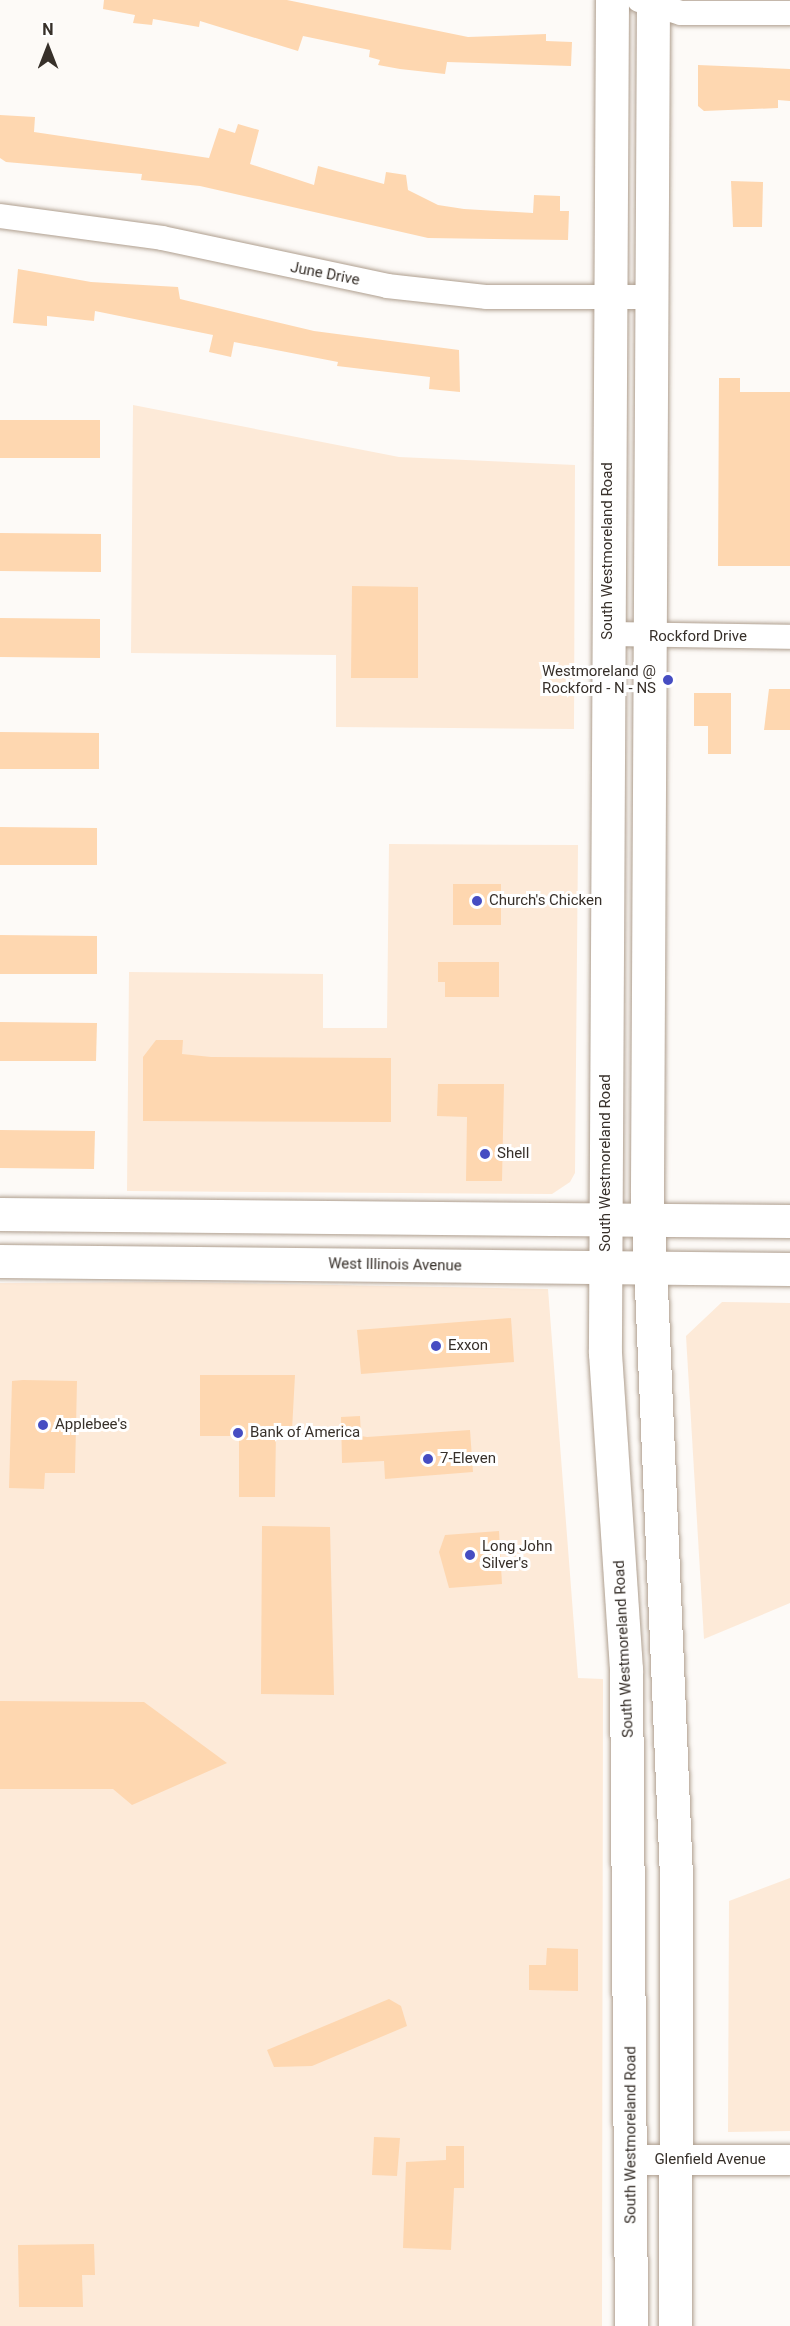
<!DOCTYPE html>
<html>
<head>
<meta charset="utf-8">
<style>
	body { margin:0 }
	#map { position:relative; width:790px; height:2326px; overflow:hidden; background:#fdfaf7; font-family:Roboto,sans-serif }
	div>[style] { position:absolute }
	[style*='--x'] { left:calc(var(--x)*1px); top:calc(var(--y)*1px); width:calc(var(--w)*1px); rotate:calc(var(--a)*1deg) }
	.built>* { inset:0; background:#fdead8 }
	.building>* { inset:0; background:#fed7b0 }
	.roads { filter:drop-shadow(0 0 2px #af9f8f) drop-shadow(0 0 2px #af9f8f) }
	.minor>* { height:24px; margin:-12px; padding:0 12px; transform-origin:12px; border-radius:12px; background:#fff }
	.tertiary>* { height:30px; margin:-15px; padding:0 15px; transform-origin:15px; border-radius:15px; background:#fff }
	.secondary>* { height:33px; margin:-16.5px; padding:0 16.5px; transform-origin:16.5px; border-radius:16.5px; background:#fff }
	.dots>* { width:16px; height:16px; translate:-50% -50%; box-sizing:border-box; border:3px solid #fff; border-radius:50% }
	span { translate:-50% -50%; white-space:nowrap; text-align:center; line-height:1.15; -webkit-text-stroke:6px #fff; paint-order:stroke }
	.street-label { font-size:15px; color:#37302a }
	.poi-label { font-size:15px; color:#37302a }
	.right { translate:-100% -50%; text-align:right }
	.left { translate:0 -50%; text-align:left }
	.north { position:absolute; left:18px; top:18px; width:60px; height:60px; -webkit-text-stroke:4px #fff; paint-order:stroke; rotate:0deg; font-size:16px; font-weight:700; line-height:24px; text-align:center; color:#37302a }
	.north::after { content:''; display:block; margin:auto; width:21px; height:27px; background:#37302a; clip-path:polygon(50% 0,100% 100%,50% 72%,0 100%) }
</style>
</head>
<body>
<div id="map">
	<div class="built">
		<div style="clip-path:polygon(133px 405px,399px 457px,575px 465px,574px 729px,336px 727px,336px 655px,131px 653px)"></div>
		<div style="clip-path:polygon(389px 844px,578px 845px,575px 1173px,570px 1182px,552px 1194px,127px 1191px,129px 972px,323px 974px,323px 1028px,387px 1028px)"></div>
		<div style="clip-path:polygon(172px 1282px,548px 1289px,578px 1678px,603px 1679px,602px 2326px,0 2326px,0 1283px)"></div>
		<div style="clip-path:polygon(722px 1302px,790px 1303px,790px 1603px,704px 1639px,686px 1336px)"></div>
		<div style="clip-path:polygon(790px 1878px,790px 2131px,728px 2132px,729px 1901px)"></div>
	</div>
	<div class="building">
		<div style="clip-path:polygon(104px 0,287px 0,468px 37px,546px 34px,546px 41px,572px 42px,571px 66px,447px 62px,445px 74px,400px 69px,378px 65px,380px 60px,369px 57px,370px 50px,303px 36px,298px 51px,200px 21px,199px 27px,153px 19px,152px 25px,133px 23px,135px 15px,103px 9px)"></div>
		<div style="clip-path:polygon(698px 65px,790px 69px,790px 101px,778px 100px,778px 108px,704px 111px,698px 106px)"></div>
		<div style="clip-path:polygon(0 115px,35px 117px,34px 132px,209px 158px,219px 128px,235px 133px,238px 124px,259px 130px,250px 164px,314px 185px,318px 166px,384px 184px,386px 172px,406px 175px,408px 190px,438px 205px,464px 209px,533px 213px,534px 195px,560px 196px,560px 211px,569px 211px,568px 240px,428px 238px,200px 186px,141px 180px,142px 174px,6px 162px,0 158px)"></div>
		<div style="clip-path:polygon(731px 181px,763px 182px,762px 227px,733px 227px)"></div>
		<div style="clip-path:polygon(18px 269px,91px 282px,178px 287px,180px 299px,314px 331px,459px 350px,460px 392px,429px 389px,430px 377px,337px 366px,338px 362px,234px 342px,231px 357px,209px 352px,213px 335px,95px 311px,94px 321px,47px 316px,47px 326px,13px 323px)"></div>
		<div style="clip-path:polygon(719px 378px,740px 378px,740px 392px,790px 392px,790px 566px,718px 566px)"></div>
		<div style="clip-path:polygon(0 420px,100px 420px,100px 458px,0 458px)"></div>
		<div style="clip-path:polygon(0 533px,101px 534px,101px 572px,0 571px)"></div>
		<div style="clip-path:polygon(352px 586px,418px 587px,418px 678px,351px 678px)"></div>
		<div style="clip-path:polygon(0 618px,100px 619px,100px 658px,0 657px)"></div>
		<div style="clip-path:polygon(769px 689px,790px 689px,790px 730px,764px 730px)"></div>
		<div style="clip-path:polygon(694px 693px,731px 693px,731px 754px,708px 754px,708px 726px,694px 726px)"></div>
		<div style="clip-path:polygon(0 732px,99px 733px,99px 769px,0 769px)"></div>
		<div style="clip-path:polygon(0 827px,97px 828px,97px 865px,0 865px)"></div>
		<div style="clip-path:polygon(453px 884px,501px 884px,501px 925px,453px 925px)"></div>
		<div style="clip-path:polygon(0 935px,97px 936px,97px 974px,0 974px)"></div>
		<div style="clip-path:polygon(438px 962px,499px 962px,499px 997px,445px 997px,445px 982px,438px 982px)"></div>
		<div style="clip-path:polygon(0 1022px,97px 1023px,96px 1061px,0 1061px)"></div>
		<div style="clip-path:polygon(156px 1040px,183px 1040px,182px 1054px,211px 1057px,391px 1058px,391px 1122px,143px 1121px,143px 1057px)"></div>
		<div style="clip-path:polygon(438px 1084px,504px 1084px,502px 1181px,466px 1181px,467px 1117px,437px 1116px)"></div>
		<div style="clip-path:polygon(0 1130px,95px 1131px,94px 1169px,0 1168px)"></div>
		<div style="clip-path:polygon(511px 1318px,514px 1362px,361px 1374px,357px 1330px)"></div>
		<div style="clip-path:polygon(200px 1375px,295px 1375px,292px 1430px,276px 1431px,275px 1497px,239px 1497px,239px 1436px,200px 1436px)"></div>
		<div style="clip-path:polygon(23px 1380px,77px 1381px,75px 1473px,45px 1473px,44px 1489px,9px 1488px,12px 1381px)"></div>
		<div style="clip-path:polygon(360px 1416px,361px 1436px,367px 1437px,470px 1430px,473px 1472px,385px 1479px,384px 1461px,342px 1463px,341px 1417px)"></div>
		<div style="clip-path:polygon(262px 1526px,330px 1527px,334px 1695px,261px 1694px)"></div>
		<div style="clip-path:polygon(499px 1531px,502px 1584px,449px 1588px,439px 1552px,445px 1535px)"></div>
		<div style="clip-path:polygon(0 1701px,144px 1702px,227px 1763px,132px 1805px,113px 1789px,0 1789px)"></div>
		<div style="clip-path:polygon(547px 1948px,578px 1949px,578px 1991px,529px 1990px,529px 1965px,546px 1965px)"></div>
		<div style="clip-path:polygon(389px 1999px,401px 2006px,407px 2026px,312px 2066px,274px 2067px,267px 2050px)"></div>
		<div style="clip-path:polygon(374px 2137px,400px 2138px,397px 2176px,372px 2175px)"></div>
		<div style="clip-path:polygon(446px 2146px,464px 2146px,464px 2188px,454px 2188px,451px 2250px,403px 2248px,406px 2162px,446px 2160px)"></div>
		<div style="clip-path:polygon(94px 2244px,95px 2275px,82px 2275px,83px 2307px,19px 2307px,18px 2245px)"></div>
	</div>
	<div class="roads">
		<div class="minor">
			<div style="--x:639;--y:0;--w:44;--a:17.2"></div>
			<div style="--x:681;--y:13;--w:109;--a:0"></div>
			<div style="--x:0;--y:216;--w:163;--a:7.7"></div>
			<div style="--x:162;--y:238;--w:230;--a:12"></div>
			<div style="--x:387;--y:286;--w:101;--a:6.3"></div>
			<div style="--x:487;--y:297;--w:167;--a:0"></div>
			<div style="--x:607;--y:634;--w:183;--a:0.9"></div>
		</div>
		<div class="tertiary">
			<div style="--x:631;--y:2160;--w:159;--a:0"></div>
		</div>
		<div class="secondary">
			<div style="--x:612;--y:0;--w:1353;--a:90.3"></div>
			<div style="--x:605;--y:1353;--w:317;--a:86.2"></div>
			<div style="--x:626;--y:1669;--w:657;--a:89.56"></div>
			<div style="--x:653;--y:0;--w:1193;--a:90.29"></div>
			<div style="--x:647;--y:1193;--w:685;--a:87.57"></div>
			<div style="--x:676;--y:1877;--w:449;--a:90.1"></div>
			<div style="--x:0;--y:1214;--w:790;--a:0.51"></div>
			<div style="--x:0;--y:1261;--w:790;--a:0.58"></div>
		</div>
	</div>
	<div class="dots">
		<div style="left:668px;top:680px;background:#464dc2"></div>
		<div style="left:477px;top:901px;background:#464dc2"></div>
		<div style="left:485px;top:1154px;background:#464dc2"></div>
		<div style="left:436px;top:1346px;background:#464dc2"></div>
		<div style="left:43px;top:1425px;background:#464dc2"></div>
		<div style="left:238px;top:1433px;background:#464dc2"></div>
		<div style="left:428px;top:1459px;background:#464dc2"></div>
		<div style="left:470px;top:1555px;background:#464dc2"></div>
	</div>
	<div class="street-label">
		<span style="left:325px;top:274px;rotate:11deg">June Drive</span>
		<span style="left:608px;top:551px;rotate:-90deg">South Westmoreland Road</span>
		<span style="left:698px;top:637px">Rockford Drive</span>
		<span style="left:606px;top:1163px;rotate:-90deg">South Westmoreland Road</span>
		<span style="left:395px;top:1265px;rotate:1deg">West Illinois Avenue</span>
		<span style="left:624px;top:1649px;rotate:-93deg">South Westmoreland Road</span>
		<span style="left:631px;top:2135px;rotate:-90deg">South Westmoreland Road</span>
		<span style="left:710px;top:2160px">Glenfield Avenue</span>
	</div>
	<div class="poi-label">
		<span class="right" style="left:656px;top:680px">Westmoreland @<br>Rockford - N - NS</span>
		<span class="left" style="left:489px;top:901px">Church's Chicken</span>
		<span class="left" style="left:497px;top:1154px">Shell</span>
		<span class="left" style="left:448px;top:1346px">Exxon</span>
		<span class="left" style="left:55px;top:1425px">Applebee's</span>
		<span class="left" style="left:250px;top:1433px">Bank of America</span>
		<span class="left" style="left:440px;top:1459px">7-Eleven</span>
		<span class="left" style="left:482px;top:1555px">Long John<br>Silver's</span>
	</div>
	<div class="north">N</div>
</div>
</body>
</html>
